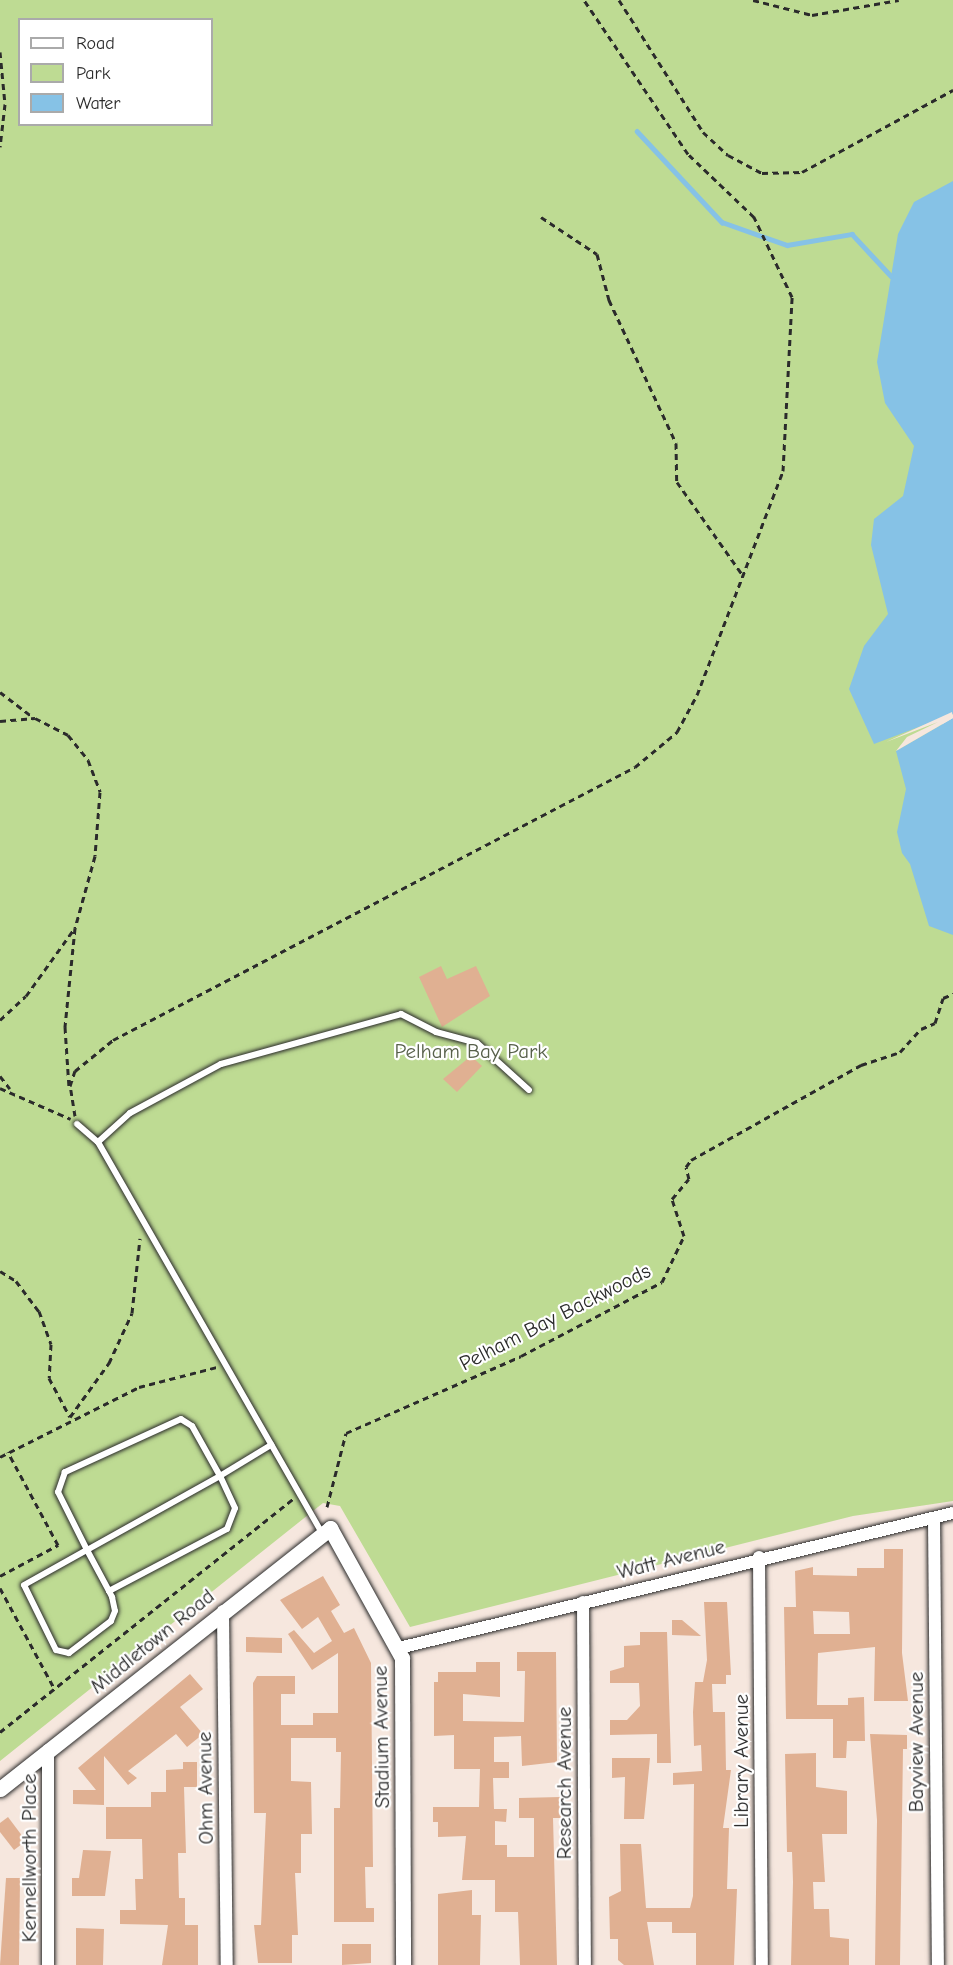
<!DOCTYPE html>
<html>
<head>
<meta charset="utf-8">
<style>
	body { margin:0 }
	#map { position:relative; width:953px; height:1965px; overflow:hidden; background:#f6e7de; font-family:"Comic Neue",sans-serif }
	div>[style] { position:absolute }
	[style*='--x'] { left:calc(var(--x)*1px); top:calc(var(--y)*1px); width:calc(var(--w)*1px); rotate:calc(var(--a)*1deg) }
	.green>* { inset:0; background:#bedb93 }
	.water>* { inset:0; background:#86c2e6 }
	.pier>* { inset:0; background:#f6e7de }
	.stream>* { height:4.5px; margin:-2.25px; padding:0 2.25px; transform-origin:2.25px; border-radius:2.25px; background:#86c2e6 }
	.building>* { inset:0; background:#e0b092 }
	.path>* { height:3px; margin-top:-1.5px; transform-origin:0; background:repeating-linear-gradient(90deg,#2b2b2b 0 6px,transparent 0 10.5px) }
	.roads { filter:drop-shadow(0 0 2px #2b2b2b) drop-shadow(0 0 2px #2b2b2b) }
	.service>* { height:6px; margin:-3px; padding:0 3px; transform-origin:3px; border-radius:3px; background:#fff }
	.minor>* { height:12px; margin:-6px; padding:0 6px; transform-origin:6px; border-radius:6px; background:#fff }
	.tertiary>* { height:15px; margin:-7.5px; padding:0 7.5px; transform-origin:7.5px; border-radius:7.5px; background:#fff }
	span { translate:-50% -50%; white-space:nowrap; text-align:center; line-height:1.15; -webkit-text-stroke:4.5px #fff; paint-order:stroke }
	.park-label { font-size:21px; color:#57604a }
	.street-label { font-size:21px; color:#2b2b2b }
	.legend { position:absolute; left:18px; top:18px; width:195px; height:108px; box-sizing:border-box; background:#fff; border:2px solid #aaa; margin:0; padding:8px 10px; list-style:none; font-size:18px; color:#2b2b2b }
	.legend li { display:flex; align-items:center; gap:12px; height:30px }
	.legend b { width:30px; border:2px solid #aaa }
</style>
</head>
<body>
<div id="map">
	<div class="green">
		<div style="clip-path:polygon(evenodd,0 0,953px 0,953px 277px,905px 643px,953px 714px,942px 723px,953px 855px,953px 1501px,853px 1516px,410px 1627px,340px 1506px,323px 1503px,0 1761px,0 0,20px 20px,212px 20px,212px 124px,20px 124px,20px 20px)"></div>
	</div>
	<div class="water">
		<div style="clip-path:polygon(953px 181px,953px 714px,874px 744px,849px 689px,864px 646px,888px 614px,871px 545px,874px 519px,903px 496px,914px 446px,885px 403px,877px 362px,898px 234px,914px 202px)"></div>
		<div style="clip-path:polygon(953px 718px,953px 935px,929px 926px,910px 864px,902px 853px,897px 832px,906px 789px,896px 751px)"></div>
	</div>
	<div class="pier">
		<div style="clip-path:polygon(952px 712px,953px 718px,896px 751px,907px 737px,938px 722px,886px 742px)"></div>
	</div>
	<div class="stream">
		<div style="--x:637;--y:131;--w:125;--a:47"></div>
		<div style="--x:722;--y:222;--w:69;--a:19.5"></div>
		<div style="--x:787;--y:245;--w:66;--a:-9.6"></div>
		<div style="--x:852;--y:234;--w:57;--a:47.1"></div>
	</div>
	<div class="building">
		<div style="clip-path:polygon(441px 966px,447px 979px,476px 966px,490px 996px,442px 1027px,419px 977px)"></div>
		<div style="clip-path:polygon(471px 1056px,482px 1066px,457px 1092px,443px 1079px)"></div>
		<div style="clip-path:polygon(evenodd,884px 1549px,903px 1549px,902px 1653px,908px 1701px,874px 1701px,875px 1647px,818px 1653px,817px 1705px,848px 1705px,848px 1698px,864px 1697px,865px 1741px,847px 1741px,846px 1758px,833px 1758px,833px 1719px,786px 1719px,784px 1607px,796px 1607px,795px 1571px,813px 1567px,813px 1575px,857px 1576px,857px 1568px,884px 1568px,884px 1549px,813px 1611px,849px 1612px,850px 1634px,814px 1634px,813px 1611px)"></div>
		<div style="clip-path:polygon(323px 1576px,340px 1605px,331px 1611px,344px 1633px,354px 1628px,371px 1663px,373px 1867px,365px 1867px,366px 1908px,374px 1908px,374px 1922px,334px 1922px,334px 1808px,340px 1808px,341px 1752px,336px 1752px,336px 1738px,291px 1738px,291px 1781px,311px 1782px,312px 1834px,301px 1834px,301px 1873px,295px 1873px,298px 1935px,292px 1935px,292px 1963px,258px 1963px,254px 1925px,261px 1925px,266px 1813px,254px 1813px,253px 1683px,257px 1676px,295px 1676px,295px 1694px,281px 1694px,281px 1725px,313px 1725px,313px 1713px,338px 1713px,338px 1653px,312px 1670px,288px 1634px,294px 1630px,314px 1653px,332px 1641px,318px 1617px,302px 1629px,280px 1600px)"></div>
		<div style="clip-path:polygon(704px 1602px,727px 1602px,731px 1675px,726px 1675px,726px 1684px,712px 1684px,713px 1712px,725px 1712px,726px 1770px,731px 1770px,723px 1828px,729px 1828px,727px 1889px,737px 1889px,734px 1965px,696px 1965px,696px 1933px,672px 1933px,672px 1922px,647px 1922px,654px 1965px,624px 1965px,618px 1960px,618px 1939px,610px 1939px,609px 1897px,621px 1891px,620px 1844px,641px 1844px,646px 1908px,690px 1908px,693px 1896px,694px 1784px,673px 1785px,673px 1773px,702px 1771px,701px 1745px,694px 1746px,693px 1712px,695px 1682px,703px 1682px,707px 1660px)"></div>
		<div style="clip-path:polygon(672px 1620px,682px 1620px,701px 1636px,672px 1635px)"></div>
		<div style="clip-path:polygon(640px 1632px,667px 1632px,671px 1763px,657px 1763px,657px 1734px,610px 1735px,610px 1720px,627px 1720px,640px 1706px,639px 1683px,610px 1683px,610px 1671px,624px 1667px,624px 1646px,640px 1645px)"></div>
		<div style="clip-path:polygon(246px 1637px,282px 1638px,282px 1653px,246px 1652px)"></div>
		<div style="clip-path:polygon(517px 1652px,556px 1652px,557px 1762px,522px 1766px,521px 1736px,494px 1737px,494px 1762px,509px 1762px,509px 1778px,493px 1778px,494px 1809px,507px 1809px,506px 1822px,495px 1821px,495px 1845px,507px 1845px,507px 1857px,534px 1857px,534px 1818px,519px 1818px,519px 1798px,561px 1797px,561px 1818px,553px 1818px,557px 1965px,520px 1965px,518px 1912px,495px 1912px,495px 1880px,462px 1880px,466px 1836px,438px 1837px,438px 1822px,433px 1822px,433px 1807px,479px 1807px,480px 1769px,454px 1769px,454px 1735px,434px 1736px,434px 1682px,438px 1682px,438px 1672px,476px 1672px,476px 1662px,500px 1662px,500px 1697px,463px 1694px,463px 1721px,524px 1722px,525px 1671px,517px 1671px)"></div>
		<div style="clip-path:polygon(190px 1674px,203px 1689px,180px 1707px,203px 1734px,187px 1747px,176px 1734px,128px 1771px,137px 1778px,128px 1785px,104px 1756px,104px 1805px,73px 1804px,73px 1790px,96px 1790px,78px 1768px)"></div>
		<div style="clip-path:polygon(870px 1734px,907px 1735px,907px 1749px,903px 1749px,900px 1965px,875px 1965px,877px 1820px)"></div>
		<div style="clip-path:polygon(816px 1753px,816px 1787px,847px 1791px,847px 1834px,822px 1834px,825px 1882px,813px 1882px,814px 1909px,829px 1909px,830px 1937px,849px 1939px,849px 1965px,791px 1965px,793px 1882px,792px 1852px,787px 1852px,785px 1754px)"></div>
		<div style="clip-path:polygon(612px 1758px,650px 1758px,644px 1819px,624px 1819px,625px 1777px,612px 1778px)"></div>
		<div style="clip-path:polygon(183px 1762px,197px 1762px,197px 1787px,184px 1787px,186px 1853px,178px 1853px,179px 1898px,185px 1898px,185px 1925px,198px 1925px,198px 1965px,162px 1965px,168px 1925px,120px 1924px,120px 1910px,136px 1910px,135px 1879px,143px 1879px,142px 1839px,106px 1839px,106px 1807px,151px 1807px,151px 1792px,166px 1792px,166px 1770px,183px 1769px)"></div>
		<div style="clip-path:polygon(8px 1817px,26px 1841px,14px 1850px,0 1832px,0 1823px)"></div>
		<div style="clip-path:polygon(83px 1850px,111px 1851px,105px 1896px,72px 1896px,72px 1878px,79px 1878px)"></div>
		<div style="clip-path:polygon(6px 1878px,20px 1878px,19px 1965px,0 1965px)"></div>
		<div style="clip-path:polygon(472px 1890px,472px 1915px,481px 1915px,480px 1965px,438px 1965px,438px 1894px)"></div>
		<div style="clip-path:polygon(76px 1928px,104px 1929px,103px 1965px,76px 1965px)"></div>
		<div style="clip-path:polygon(342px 1944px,371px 1944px,371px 1963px,342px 1965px)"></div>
	</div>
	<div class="path">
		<div style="--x:619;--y:0;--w:156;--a:57.5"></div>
		<div style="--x:703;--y:132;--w:34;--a:43"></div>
		<div style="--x:728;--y:155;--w:38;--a:28"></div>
		<div style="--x:762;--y:173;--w:40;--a:-1.4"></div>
		<div style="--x:802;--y:172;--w:172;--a:-28.5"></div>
		<div style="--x:753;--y:0;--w:61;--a:14.3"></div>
		<div style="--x:812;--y:15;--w:88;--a:-9.8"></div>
		<div style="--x:0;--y:52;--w:52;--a:84.5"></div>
		<div style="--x:5;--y:104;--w:43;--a:96.6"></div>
		<div style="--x:541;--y:217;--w:67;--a:33.5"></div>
		<div style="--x:597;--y:254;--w:48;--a:75.4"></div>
		<div style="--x:609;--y:300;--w:158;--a:64.9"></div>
		<div style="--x:676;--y:443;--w:39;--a:89"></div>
		<div style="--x:677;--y:482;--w:113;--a:54.8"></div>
		<div style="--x:0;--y:692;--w:43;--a:37.4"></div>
		<div style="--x:0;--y:721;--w:35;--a:-5"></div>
		<div style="--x:35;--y:718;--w:37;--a:27"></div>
		<div style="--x:68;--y:735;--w:32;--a:51"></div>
		<div style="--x:88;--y:760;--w:34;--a:69"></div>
		<div style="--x:100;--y:792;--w:64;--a:94.5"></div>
		<div style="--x:95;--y:856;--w:75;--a:105.5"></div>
		<div style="--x:75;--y:928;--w:100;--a:95.8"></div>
		<div style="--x:65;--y:1027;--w:61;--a:86.2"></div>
		<div style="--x:0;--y:1020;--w:35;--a:-43"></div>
		<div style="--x:26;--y:996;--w:82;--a:-54.4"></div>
		<div style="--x:0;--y:1076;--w:16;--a:52"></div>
		<div style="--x:0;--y:1088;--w:77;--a:23.6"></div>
		<div style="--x:75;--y:1116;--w:30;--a:-99"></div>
		<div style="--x:70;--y:1086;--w:16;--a:-72"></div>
		<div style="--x:75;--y:1071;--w:49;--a:-39.2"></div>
		<div style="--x:113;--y:1040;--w:589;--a:-27.61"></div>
		<div style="--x:635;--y:767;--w:55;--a:-39.8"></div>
		<div style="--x:677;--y:732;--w:42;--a:-61.6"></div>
		<div style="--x:697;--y:695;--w:240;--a:-69"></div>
		<div style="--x:783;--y:471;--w:174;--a:-87"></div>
		<div style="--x:792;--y:297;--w:89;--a:-115.4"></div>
		<div style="--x:754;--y:217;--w:91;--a:-136.3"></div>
		<div style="--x:688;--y:154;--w:186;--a:-124"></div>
		<div style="--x:0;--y:1271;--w:19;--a:32"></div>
		<div style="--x:16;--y:1281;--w:38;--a:53"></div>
		<div style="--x:39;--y:1311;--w:35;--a:70"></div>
		<div style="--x:51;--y:1344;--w:34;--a:93"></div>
		<div style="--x:49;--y:1378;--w:44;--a:61.7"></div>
		<div style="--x:70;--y:1417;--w:67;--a:-54.2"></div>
		<div style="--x:109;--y:1363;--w:55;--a:-65.3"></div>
		<div style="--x:132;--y:1313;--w:75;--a:-83.9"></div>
		<div style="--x:0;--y:1457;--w:156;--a:-26.7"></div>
		<div style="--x:139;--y:1387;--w:81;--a:-14.4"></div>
		<div style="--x:327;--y:1507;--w:76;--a:-75.6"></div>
		<div style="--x:346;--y:1433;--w:191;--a:-23.7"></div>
		<div style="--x:521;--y:1356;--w:159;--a:-27.7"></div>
		<div style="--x:662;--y:1282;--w:51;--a:-64.4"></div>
		<div style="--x:684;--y:1236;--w:39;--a:-108"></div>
		<div style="--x:672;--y:1199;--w:26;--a:-50"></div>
		<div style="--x:689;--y:1179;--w:12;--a:-104"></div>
		<div style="--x:686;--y:1167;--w:9;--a:-54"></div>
		<div style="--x:691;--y:1160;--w:195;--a:-29.2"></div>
		<div style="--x:861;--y:1065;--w:41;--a:-18.4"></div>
		<div style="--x:900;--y:1052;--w:31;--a:-48"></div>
		<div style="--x:921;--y:1029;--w:15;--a:-23"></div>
		<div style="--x:935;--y:1023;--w:26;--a:-72"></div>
		<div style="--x:943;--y:998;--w:11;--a:-22"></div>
		<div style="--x:0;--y:1576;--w:66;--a:-28.1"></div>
		<div style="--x:58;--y:1545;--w:106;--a:-118.3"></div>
		<div style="--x:0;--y:1588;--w:114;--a:61.6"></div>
		<div style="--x:0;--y:1732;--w:374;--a:-38.5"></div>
	</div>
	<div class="roads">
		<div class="service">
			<div style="--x:77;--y:1124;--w:28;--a:41"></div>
			<div style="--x:98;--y:1142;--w:449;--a:60.2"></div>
			<div style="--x:98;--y:1142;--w:43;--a:-42.2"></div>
			<div style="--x:130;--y:1113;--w:103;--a:-28.3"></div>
			<div style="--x:221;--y:1064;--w:187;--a:-15.5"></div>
			<div style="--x:401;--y:1014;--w:39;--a:27"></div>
			<div style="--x:436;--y:1032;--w:42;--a:15"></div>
			<div style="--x:477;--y:1043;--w:70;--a:42.1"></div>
			<div style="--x:109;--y:1591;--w:133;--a:-27.7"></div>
			<div style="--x:227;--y:1529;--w:22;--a:-69"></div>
			<div style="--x:235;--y:1508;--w:35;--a:-115"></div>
			<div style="--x:220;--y:1476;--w:57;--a:-119.2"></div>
			<div style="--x:192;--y:1426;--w:13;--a:-148"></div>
			<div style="--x:181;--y:1419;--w:128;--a:155.4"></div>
			<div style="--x:65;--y:1472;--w:21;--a:109"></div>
			<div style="--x:58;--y:1492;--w:65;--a:63.4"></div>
			<div style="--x:87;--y:1550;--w:47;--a:61.8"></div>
			<div style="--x:109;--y:1591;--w:7;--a:63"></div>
			<div style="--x:112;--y:1597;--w:14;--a:78"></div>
			<div style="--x:115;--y:1611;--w:11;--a:112"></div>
			<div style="--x:111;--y:1621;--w:53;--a:142.7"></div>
			<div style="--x:69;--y:1653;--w:13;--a:-167"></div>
			<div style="--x:56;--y:1650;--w:72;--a:-116.2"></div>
			<div style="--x:24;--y:1585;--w:72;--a:-29.1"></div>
			<div style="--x:87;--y:1550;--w:152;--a:-29.1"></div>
			<div style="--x:220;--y:1476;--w:60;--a:-31.3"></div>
		</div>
		<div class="minor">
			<div style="--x:934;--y:1518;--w:447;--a:89.5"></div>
			<div style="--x:759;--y:1557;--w:408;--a:89.6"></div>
			<div style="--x:583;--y:1602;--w:363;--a:89.7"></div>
			<div style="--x:223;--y:1611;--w:354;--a:89.4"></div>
			<div style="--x:399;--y:1648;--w:570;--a:-13.7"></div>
			<div style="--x:48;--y:1965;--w:215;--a:-90"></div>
		</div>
		<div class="tertiary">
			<div style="--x:0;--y:1789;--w:421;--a:-38.3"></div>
			<div style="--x:330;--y:1528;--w:149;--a:61"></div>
			<div style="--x:402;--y:1658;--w:307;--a:89.8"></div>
		</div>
	</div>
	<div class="park-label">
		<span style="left:471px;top:1051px">Pelham Bay Park</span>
	</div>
	<div class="street-label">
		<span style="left:555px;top:1317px;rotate:-27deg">Pelham Bay Backwoods</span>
		<span style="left:671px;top:1559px;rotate:-14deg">Watt Avenue</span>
		<span style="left:152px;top:1641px;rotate:-39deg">Middletown Road</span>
		<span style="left:381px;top:1737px;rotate:-91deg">Stadium Avenue</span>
		<span style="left:916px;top:1742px;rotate:-90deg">Bayview Avenue</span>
		<span style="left:741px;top:1761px;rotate:-90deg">Library Avenue</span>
		<span style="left:564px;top:1783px;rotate:-90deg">Research Avenue</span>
		<span style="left:205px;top:1788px;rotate:-91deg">Ohm Avenue</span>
		<span style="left:29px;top:1858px;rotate:-90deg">Kennellworth Place</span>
	</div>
	<ul class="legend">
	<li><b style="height:8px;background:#fff"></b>Road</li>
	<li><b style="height:16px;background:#bedb93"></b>Park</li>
	<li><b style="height:16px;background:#86c2e6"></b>Water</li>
	</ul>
</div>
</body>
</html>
